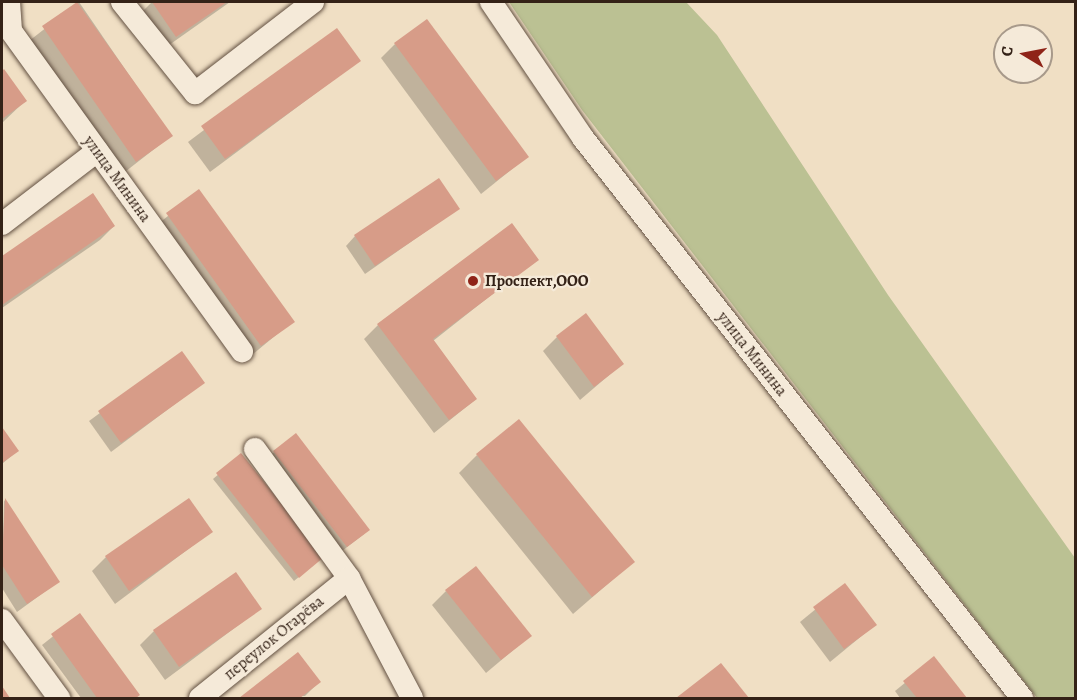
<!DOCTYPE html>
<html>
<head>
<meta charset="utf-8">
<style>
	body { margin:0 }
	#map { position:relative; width:1077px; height:700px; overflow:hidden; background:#f0dfc4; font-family:Alegreya,serif }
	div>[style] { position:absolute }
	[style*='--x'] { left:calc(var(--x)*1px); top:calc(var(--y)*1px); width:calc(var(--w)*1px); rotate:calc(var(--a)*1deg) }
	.green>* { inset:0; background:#bbc193 }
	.shadow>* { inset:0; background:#0003 }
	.building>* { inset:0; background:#d79c88 }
	.roads { filter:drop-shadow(0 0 2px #635142) drop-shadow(0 0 2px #635142) }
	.minor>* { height:22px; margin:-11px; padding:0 11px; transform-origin:11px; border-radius:11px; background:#f5ead9 }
	.dots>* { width:16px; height:16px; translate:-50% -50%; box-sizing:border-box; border:3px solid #f5ead9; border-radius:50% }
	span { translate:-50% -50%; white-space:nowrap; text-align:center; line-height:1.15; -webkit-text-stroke:4.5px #f5ead9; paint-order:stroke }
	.street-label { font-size:16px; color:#342217 }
	.poi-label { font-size:16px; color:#342217; font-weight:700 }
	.left { translate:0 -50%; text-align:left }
	.frame { position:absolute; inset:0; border:3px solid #342217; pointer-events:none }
	.north { position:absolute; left:993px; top:24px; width:60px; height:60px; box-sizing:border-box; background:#f5ead9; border:2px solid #a89a8b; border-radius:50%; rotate:280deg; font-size:16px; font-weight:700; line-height:24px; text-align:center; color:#342217 }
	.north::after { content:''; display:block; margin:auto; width:21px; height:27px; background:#8f2418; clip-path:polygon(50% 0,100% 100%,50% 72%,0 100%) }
</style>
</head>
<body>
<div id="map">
	<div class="green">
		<div style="clip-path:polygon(509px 2px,686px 2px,717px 35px,888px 295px,1075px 558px,1075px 698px,1037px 698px,582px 110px)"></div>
	</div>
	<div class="shadow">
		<div style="clip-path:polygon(79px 2px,171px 136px,121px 175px,29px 41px)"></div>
		<div style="clip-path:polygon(152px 2px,230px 2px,162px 50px,138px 16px)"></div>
		<div style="clip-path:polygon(337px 30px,359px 61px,210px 172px,188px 142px)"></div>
		<div style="clip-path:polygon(395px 44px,527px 157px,481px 194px,381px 58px)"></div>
		<div style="clip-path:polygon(4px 71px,25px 101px,2px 123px,2px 72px)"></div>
		<div style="clip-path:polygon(199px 191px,293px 321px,247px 359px,153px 228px)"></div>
		<div style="clip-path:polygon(93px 195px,114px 226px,100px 240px,2px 308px,2px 258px)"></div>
		<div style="clip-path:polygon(458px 209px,365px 274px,346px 246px,355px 236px)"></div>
		<div style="clip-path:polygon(537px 259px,433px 341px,476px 399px,434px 433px,364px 339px,378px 325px)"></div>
		<div style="clip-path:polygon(557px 337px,622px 364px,580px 400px,543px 351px)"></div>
		<div style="clip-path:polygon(182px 353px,203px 383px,111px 452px,89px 421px)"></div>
		<div style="clip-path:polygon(2px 430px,17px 451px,2px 464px)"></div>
		<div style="clip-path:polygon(274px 452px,364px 534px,342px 551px,270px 456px)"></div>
		<div style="clip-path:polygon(241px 455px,318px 561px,294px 581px,213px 479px)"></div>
		<div style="clip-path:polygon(477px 455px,633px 562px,573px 614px,459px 473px)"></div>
		<div style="clip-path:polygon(4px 500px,58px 582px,17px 612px,2px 588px)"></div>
		<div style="clip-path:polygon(211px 532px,115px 604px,92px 571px,106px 557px)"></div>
		<div style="clip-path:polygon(845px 585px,875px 625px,830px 662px,800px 622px)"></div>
		<div style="clip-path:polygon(446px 591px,530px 636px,486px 673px,432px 605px)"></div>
		<div style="clip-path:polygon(260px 609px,165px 680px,140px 645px,154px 631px)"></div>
		<div style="clip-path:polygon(80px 615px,138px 695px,135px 698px,81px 698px,42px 645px)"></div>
		<div style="clip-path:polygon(297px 655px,319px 682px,305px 696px,241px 698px)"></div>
		<div style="clip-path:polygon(934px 659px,965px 698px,900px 698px,895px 691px)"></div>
		<div style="clip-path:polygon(721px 665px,747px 698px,678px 698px)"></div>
	</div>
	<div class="building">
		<div style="clip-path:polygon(77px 2px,173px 136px,136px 162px,42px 26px)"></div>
		<div style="clip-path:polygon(152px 2px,227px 2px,176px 37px)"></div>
		<div style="clip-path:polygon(427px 19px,529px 157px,496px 181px,394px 43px)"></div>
		<div style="clip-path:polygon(337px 28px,361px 61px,225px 159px,201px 126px)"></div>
		<div style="clip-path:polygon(4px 69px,27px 101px,2px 119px,2px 71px)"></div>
		<div style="clip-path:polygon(439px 178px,460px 209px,375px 266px,354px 235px)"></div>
		<div style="clip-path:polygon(199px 189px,295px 322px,261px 346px,166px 213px)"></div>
		<div style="clip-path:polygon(93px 193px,115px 226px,2px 305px,2px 256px)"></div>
		<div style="clip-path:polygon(512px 223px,539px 260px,433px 339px,477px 399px,449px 420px,377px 324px)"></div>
		<div style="clip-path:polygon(586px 313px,624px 364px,594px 387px,556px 336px)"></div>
		<div style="clip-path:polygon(182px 351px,205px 383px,121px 443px,98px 411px)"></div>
		<div style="clip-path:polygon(519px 419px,635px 562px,592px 597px,476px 454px)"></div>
		<div style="clip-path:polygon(2px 427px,19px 451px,2px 463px)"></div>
		<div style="clip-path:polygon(296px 433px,370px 530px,347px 547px,273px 451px)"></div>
		<div style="clip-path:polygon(241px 453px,324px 557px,299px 578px,216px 473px)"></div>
		<div style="clip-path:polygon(5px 498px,60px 582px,27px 604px,2px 565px)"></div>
		<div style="clip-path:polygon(189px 498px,213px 532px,129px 591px,105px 556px)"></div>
		<div style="clip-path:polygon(476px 566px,532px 636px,501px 660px,445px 590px)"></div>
		<div style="clip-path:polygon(236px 572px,262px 609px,179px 667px,153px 630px)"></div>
		<div style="clip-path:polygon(845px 583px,877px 625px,844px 649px,813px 607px)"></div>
		<div style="clip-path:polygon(80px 613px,140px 695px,136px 698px,97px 698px,51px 634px)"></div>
		<div style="clip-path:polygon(298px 652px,321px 682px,300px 698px,239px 698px)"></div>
		<div style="clip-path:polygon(934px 656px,967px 698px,917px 698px,903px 681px)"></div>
		<div style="clip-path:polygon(721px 663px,749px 698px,676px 698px)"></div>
		<div style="clip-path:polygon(2px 686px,10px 698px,2px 698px)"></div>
	</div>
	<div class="roads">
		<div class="minor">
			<div style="--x:9;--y:2;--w:29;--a:86"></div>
			<div style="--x:11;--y:31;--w:395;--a:54.2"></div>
			<div style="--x:122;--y:2;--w:117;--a:51.3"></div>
			<div style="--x:195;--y:93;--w:149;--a:-37.6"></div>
			<div style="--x:491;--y:2;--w:164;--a:55.9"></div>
			<div style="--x:583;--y:138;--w:712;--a:51.91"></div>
			<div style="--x:2;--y:224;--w:120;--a:-37.5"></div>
			<div style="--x:255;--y:449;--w:160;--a:53.9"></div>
			<div style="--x:349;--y:578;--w:136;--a:62.3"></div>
			<div style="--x:2;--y:620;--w:97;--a:53.8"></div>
			<div style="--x:200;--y:698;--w:191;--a:-38.8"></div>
		</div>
	</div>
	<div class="dots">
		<div style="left:473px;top:281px;background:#8f2418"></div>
	</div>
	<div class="street-label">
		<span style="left:117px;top:179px;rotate:54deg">улица Минина</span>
		<span style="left:752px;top:354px;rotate:52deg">улица Минина</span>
		<span style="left:274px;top:638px;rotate:-39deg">переулок Огарёва</span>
	</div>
	<div class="poi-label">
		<span class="left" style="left:485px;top:281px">Проспект,ООО</span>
	</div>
	<div class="frame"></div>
	<div class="north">С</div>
</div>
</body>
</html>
